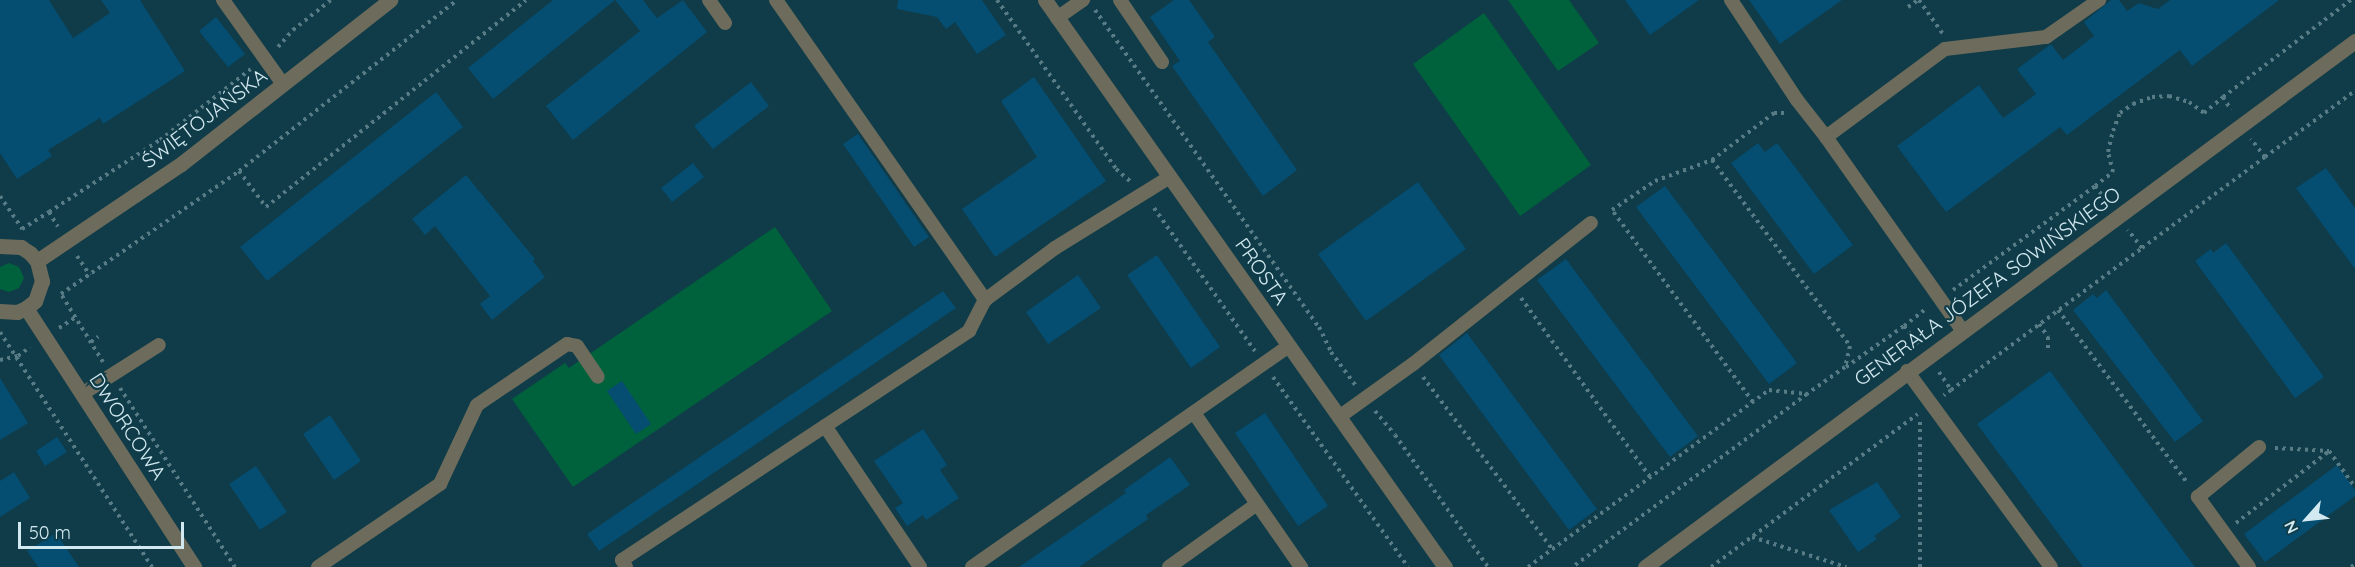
<!DOCTYPE html>
<html>
<head>
<meta charset="utf-8">
<style>
	body { margin:0 }
	#map { position:relative; width:2355px; height:567px; overflow:hidden; background:#0f3c48; font-family:Quicksand,sans-serif }
	div>[style] { position:absolute }
	[style*='--x'] { left:calc(var(--x)*1px); top:calc(var(--y)*1px); width:calc(var(--w)*1px); rotate:calc(var(--a)*1deg) }
	.green>* { inset:0; background:#00623c }
	.building>* { inset:0; background:#054d71 }
	.path>* { height:4px; margin-top:-2px; transform-origin:0; background:repeating-linear-gradient(90deg,#577c86 0 3px,transparent 0 7.5px) }
	.service>* { height:14px; margin:-7px; padding:0 7px; transform-origin:7px; border-radius:7px; background:#6d6b5b }
	.minor>* { height:15px; margin:-7.5px; padding:0 7.5px; transform-origin:7.5px; border-radius:7.5px; background:#6d6b5b }
	.tertiary>* { height:15px; margin:-7.5px; padding:0 7.5px; transform-origin:7.5px; border-radius:7.5px; background:#6d6b5b }
	span { translate:-50% -50%; white-space:nowrap; text-align:center; line-height:1.15; -webkit-text-stroke:4.5px #0f3c48; paint-order:stroke }
	.street-label { font-size:20px; color:#d3e9f1 }
	.north { position:absolute; left:2277px; top:489px; width:60px; height:60px; -webkit-text-stroke:4px #0f3c48; paint-order:stroke; rotate:243deg; font-size:16px; font-weight:700; line-height:24px; text-align:center; color:#d3e9f1 }
	.north::after { content:''; display:block; margin:auto; width:21px; height:27px; background:#d3e9f1; clip-path:polygon(50% 0,100% 100%,50% 72%,0 100%) }
	.scale { position:absolute; left:18px; top:522px; width:166px; height:27px; box-sizing:border-box; border:3px solid #d3e9f1; border-top:0; padding-left:8px; font-size:18px; line-height:21px; white-space:nowrap; color:#d3e9f1; -webkit-text-stroke:4px #0f3c48; paint-order:stroke }
</style>
</head>
<body>
<div id="map">
	<div class="green">
		<div style="clip-path:polygon(1508px 0,1569px 0,1599px 43px,1558px 71px)"></div>
		<div style="clip-path:polygon(1484px 13px,1591px 165px,1520px 216px,1413px 64px)"></div>
		<div style="clip-path:polygon(775px 227px,832px 311px,573px 487px,512px 399px,565px 363px,569px 368px)"></div>
		<div style="clip-path:polygon(9px 263px,19px 267px,24px 278px,19px 288px,9px 292px,0 289px,0 267px)"></div>
	</div>
	<div class="building">
		<div style="clip-path:polygon(0 0,49px 0,73px 38px,110px 13px,101px 0,140px 0,185px 71px,103px 124px,100px 118px,48px 150px,52px 156px,17px 179px,0 153px)"></div>
		<div style="clip-path:polygon(553px 0,643px 0,657px 18px,683px 0,707px 32px,573px 140px,546px 106px,640px 31px,615px 0,493px 99px,468px 68px)"></div>
		<div style="clip-path:polygon(898px 0,982px 0,1006px 35px,977px 54px,955px 22px,946px 29px,937px 17px,897px 9px)"></div>
		<div style="clip-path:polygon(1174px 0,1189px 0,1215px 37px,1208px 42px,1297px 170px,1263px 196px,1172px 66px,1180px 61px,1150px 17px)"></div>
		<div style="clip-path:polygon(1625px 0,1699px 0,1650px 35px)"></div>
		<div style="clip-path:polygon(1749px 0,1842px 0,1780px 44px)"></div>
		<div style="clip-path:polygon(2111px 0,2119px 0,2127px 11px,2139px 3px,2158px 9px,2170px 0,2279px 0,2192px 66px,2180px 50px,2067px 135px,2060px 127px,1946px 212px,1897px 146px,1979px 85px,2003px 118px,2036px 94px,2017px 69px,2051px 44px,2063px 60px,2094px 36px,2084px 22px)"></div>
		<div style="clip-path:polygon(216px 17px,245px 54px,228px 67px,199px 31px)"></div>
		<div style="clip-path:polygon(1034px 77px,1106px 181px,995px 257px,962px 209px,1037px 157px,1001px 101px)"></div>
		<div style="clip-path:polygon(751px 82px,769px 106px,713px 149px,694px 126px)"></div>
		<div style="clip-path:polygon(436px 92px,463px 127px,267px 281px,240px 247px)"></div>
		<div style="clip-path:polygon(858px 134px,929px 237px,914px 247px,843px 144px)"></div>
		<div style="clip-path:polygon(1758px 143px,1765px 152px,1777px 143px,1853px 245px,1814px 274px,1731px 163px)"></div>
		<div style="clip-path:polygon(693px 163px,704px 177px,672px 202px,661px 188px)"></div>
		<div style="clip-path:polygon(2326px 168px,2355px 208px,2355px 269px,2296px 188px)"></div>
		<div style="clip-path:polygon(466px 175px,535px 259px,533px 261px,545px 277px,492px 320px,480px 304px,490px 296px,435px 226px,425px 235px,412px 219px)"></div>
		<div style="clip-path:polygon(1418px 182px,1466px 249px,1366px 321px,1318px 254px)"></div>
		<div style="clip-path:polygon(1665px 186px,1797px 363px,1769px 384px,1636px 207px)"></div>
		<div style="clip-path:polygon(2226px 243px,2324px 377px,2295px 398px,2195px 261px,2211px 249px,2213px 253px)"></div>
		<div style="clip-path:polygon(1157px 255px,1220px 347px,1191px 368px,1127px 275px)"></div>
		<div style="clip-path:polygon(1566px 259px,1698px 436px,1670px 457px,1537px 280px)"></div>
		<div style="clip-path:polygon(1078px 275px,1101px 308px,1048px 344px,1026px 312px)"></div>
		<div style="clip-path:polygon(2106px 290px,2203px 421px,2175px 442px,2073px 310px,2093px 294px,2097px 298px)"></div>
		<div style="clip-path:polygon(943px 291px,956px 308px,599px 551px,587px 534px)"></div>
		<div style="clip-path:polygon(1467px 333px,1597px 509px,1569px 530px,1439px 355px)"></div>
		<div style="clip-path:polygon(2050px 371px,2195px 567px,2083px 567px,1977px 424px)"></div>
		<div style="clip-path:polygon(0 378px,28px 423px,0 440px)"></div>
		<div style="clip-path:polygon(622px 381px,651px 424px,636px 434px,607px 391px)"></div>
		<div style="clip-path:polygon(1265px 413px,1328px 506px,1298px 526px,1235px 433px)"></div>
		<div style="clip-path:polygon(330px 415px,361px 461px,334px 480px,303px 434px)"></div>
		<div style="clip-path:polygon(923px 429px,947px 465px,940px 470px,959px 498px,926px 520px,923px 515px,907px 526px,895px 508px,903px 503px,874px 461px)"></div>
		<div style="clip-path:polygon(57px 437px,67px 452px,45px 466px,36px 451px)"></div>
		<div style="clip-path:polygon(1170px 457px,1190px 485px,1146px 515px,1148px 519px,1079px 567px,1019px 567px,1126px 493px,1124px 490px)"></div>
		<div style="clip-path:polygon(2337px 465px,2355px 490px,2355px 496px,2265px 562px,2244px 534px)"></div>
		<div style="clip-path:polygon(256px 466px,287px 512px,260px 530px,229px 484px)"></div>
		<div style="clip-path:polygon(14px 472px,30px 498px,0 517px,0 481px)"></div>
		<div style="clip-path:polygon(1877px 482px,1901px 517px,1874px 536px,1877px 539px,1858px 552px,1829px 510px)"></div>
		<div style="clip-path:polygon(56px 533px,79px 567px,38px 567px,27px 551px)"></div>
	</div>
	<div class="path">
		<div style="--x:997;--y:0;--w:207;--a:54.8"></div>
		<div style="--x:1116;--y:169;--w:20;--a:41"></div>
		<div style="--x:1919;--y:0;--w:42;--a:54.8"></div>
		<div style="--x:1908;--y:7;--w:12;--a:-35"></div>
		<div style="--x:1095;--y:10;--w:388;--a:54.8"></div>
		<div style="--x:1319;--y:327;--w:28;--a:64"></div>
		<div style="--x:1331;--y:352;--w:42;--a:53.7"></div>
		<div style="--x:278;--y:47;--w:23;--a:-49"></div>
		<div style="--x:293;--y:30;--w:48;--a:-38.3"></div>
		<div style="--x:2223;--y:97;--w:161;--a:-37.2"></div>
		<div style="--x:2265;--y:157;--w:112;--a:-36.3"></div>
		<div style="--x:1712;--y:160;--w:78;--a:-37.2"></div>
		<div style="--x:1774;--y:113;--w:11;--a:0"></div>
		<div style="--x:239;--y:171;--w:45;--a:53.1"></div>
		<div style="--x:266;--y:207;--w:332;--a:-38.5"></div>
		<div style="--x:2095;--y:186;--w:23;--a:-38"></div>
		<div style="--x:2113;--y:172;--w:21;--a:-104"></div>
		<div style="--x:2108;--y:152;--w:22;--a:-77"></div>
		<div style="--x:2113;--y:131;--w:19;--a:-69"></div>
		<div style="--x:2120;--y:113;--w:16;--a:-35"></div>
		<div style="--x:2133;--y:104;--w:20;--a:-20"></div>
		<div style="--x:2152;--y:97;--w:17;--a:-3"></div>
		<div style="--x:2169;--y:96;--w:21;--a:17"></div>
		<div style="--x:2189;--y:102;--w:19;--a:36"></div>
		<div style="--x:2204;--y:113;--w:25;--a:-40"></div>
		<div style="--x:2223;--y:97;--w:15;--a:58"></div>
		<div style="--x:0;--y:196;--w:40;--a:56"></div>
		<div style="--x:22;--y:229;--w:32;--a:-32"></div>
		<div style="--x:49;--y:212;--w:17;--a:59"></div>
		<div style="--x:1154;--y:208;--w:175;--a:54.8"></div>
		<div style="--x:49;--y:212;--w:132;--a:-33"></div>
		<div style="--x:160;--y:140;--w:115;--a:-38"></div>
		<div style="--x:2142;--y:248;--w:153;--a:-36.5"></div>
		<div style="--x:2265;--y:157;--w:23;--a:-128"></div>
		<div style="--x:77;--y:256;--w:23;--a:56"></div>
		<div style="--x:1953;--y:290;--w:176;--a:-36.2"></div>
		<div style="--x:2095;--y:186;--w:20;--a:53"></div>
		<div style="--x:1521;--y:298;--w:221;--a:54.2"></div>
		<div style="--x:2058;--y:310;--w:217;--a:53.2"></div>
		<div style="--x:2039;--y:324;--w:16;--a:55"></div>
		<div style="--x:2048;--y:337;--w:13;--a:90"></div>
		<div style="--x:1904;--y:326;--w:29;--a:-38"></div>
		<div style="--x:59;--y:328;--w:20;--a:-33"></div>
		<div style="--x:0;--y:332;--w:280;--a:57.1"></div>
		<div style="--x:91;--y:342;--w:9;--a:-36"></div>
		<div style="--x:0;--y:360;--w:18;--a:-13"></div>
		<div style="--x:18;--y:356;--w:15;--a:-37"></div>
		<div style="--x:103;--y:362;--w:80;--a:-121.7"></div>
		<div style="--x:61;--y:294;--w:216;--a:-34.6"></div>
		<div style="--x:239;--y:171;--w:277;--a:-38.1"></div>
		<div style="--x:1846;--y:367;--w:71;--a:-35.3"></div>
		<div style="--x:1904;--y:326;--w:23;--a:52"></div>
		<div style="--x:1939;--y:372;--w:22;--a:56"></div>
		<div style="--x:1951;--y:390;--w:9;--a:144"></div>
		<div style="--x:1273;--y:377;--w:233;--a:54.6"></div>
		<div style="--x:1423;--y:377;--w:215;--a:53.1"></div>
		<div style="--x:120;--y:388;--w:213;--a:57.3"></div>
		<div style="--x:1951;--y:390;--w:238;--a:-36.6"></div>
		<div style="--x:2142;--y:248;--w:23;--a:-128"></div>
		<div style="--x:1753;--y:402;--w:238;--a:-126.3"></div>
		<div style="--x:1612;--y:210;--w:52;--a:-34"></div>
		<div style="--x:1655;--y:181;--w:61;--a:-20.2"></div>
		<div style="--x:1712;--y:160;--w:232;--a:53.4"></div>
		<div style="--x:1850;--y:346;--w:22;--a:103"></div>
		<div style="--x:1845;--y:367;--w:47;--a:144.6"></div>
		<div style="--x:1375;--y:411;--w:31;--a:50"></div>
		<div style="--x:1395;--y:435;--w:161;--a:54.8"></div>
		<div style="--x:2275;--y:448;--w:54;--a:3.2"></div>
		<div style="--x:2236;--y:523;--w:118;--a:-37.7"></div>
		<div style="--x:2329;--y:451;--w:44;--a:54.2"></div>
		<div style="--x:1752;--y:537;--w:99;--a:17.7"></div>
		<div style="--x:1528;--y:567;--w:299;--a:-36.3"></div>
		<div style="--x:1769;--y:390;--w:38;--a:6"></div>
		<div style="--x:1807;--y:394;--w:292;--a:143.6"></div>
		<div style="--x:1711;--y:567;--w:257;--a:-36.5"></div>
		<div style="--x:1920;--y:567;--w:146;--a:-90"></div>
		<div style="--x:2351;--y:567;--w:5;--a:-37"></div>
	</div>
	<div class="service">
		<div style="--x:223;--y:0;--w:103;--a:54.5"></div>
		<div style="--x:709;--y:0;--w:28;--a:55"></div>
		<div style="--x:776;--y:0;--w:366;--a:55.1"></div>
		<div style="--x:1120;--y:0;--w:75;--a:55.9"></div>
		<div style="--x:1731;--y:0;--w:120;--a:56.6"></div>
		<div style="--x:1797;--y:100;--w:47;--a:51.9"></div>
		<div style="--x:1826;--y:137;--w:236;--a:54.8"></div>
		<div style="--x:1057;--y:18;--w:32;--a:-35"></div>
		<div style="--x:1826;--y:137;--w:148;--a:-36.5"></div>
		<div style="--x:1945;--y:49;--w:102;--a:-6.8"></div>
		<div style="--x:2046;--y:37;--w:65;--a:-34.9"></div>
		<div style="--x:1907;--y:371;--w:243;--a:53.7"></div>
		<div style="--x:82;--y:394;--w:91;--a:-32.5"></div>
		<div style="--x:1194;--y:413;--w:188;--a:55.2"></div>
		<div style="--x:1339;--y:417;--w:91;--a:-35.6"></div>
		<div style="--x:1413;--y:364;--w:227;--a:-38.4"></div>
		<div style="--x:825;--y:426;--w:170;--a:56"></div>
		<div style="--x:318;--y:567;--w:148;--a:-34.2"></div>
		<div style="--x:440;--y:484;--w:87;--a:-64.9"></div>
		<div style="--x:477;--y:405;--w:109;--a:-34.1"></div>
		<div style="--x:567;--y:344;--w:10;--a:11"></div>
		<div style="--x:577;--y:346;--w:37;--a:56"></div>
		<div style="--x:626;--y:567;--w:8;--a:-120"></div>
		<div style="--x:622;--y:560;--w:416;--a:-33.4"></div>
		<div style="--x:969;--y:331;--w:35;--a:-63"></div>
		<div style="--x:985;--y:300;--w:87;--a:-36.6"></div>
		<div style="--x:1055;--y:248;--w:135;--a:-31.7"></div>
		<div style="--x:972;--y:567;--w:386;--a:-34.9"></div>
		<div style="--x:1169;--y:567;--w:108;--a:-35.6"></div>
		<div style="--x:2249;--y:567;--w:87;--a:-126.1"></div>
		<div style="--x:2198;--y:497;--w:79;--a:-39.3"></div>
	</div>
	<div class="minor">
		<div style="--x:1045;--y:0;--w:694;--a:54.8"></div>
	</div>
	<div class="tertiary">
		<div style="--x:0;--y:246;--w:21;--a:3"></div>
		<div style="--x:21;--y:247;--w:11;--a:34"></div>
		<div style="--x:30;--y:253;--w:11;--a:49"></div>
		<div style="--x:37;--y:261;--w:21;--a:76"></div>
		<div style="--x:42;--y:281;--w:21;--a:109"></div>
		<div style="--x:35;--y:301;--w:11;--a:142"></div>
		<div style="--x:26;--y:308;--w:10;--a:156"></div>
		<div style="--x:17;--y:312;--w:17;--a:-177"></div>
		<div style="--x:37;--y:261;--w:174;--a:-34"></div>
		<div style="--x:181;--y:164;--w:266;--a:-38.1"></div>
		<div style="--x:26;--y:308;--w:309;--a:57"></div>
		<div style="--x:1645;--y:567;--w:884;--a:-36.53"></div>
	</div>
	<div class="street-label">
		<span style="left:204px;top:118px;rotate:-37deg">ŚWIĘTOJAŃSKA</span>
		<span style="left:1262px;top:271px;rotate:55deg">PROSTA</span>
		<span style="left:1987px;top:286px;rotate:-36deg">GENERAŁA JÓZEFA SOWIŃSKIEGO</span>
		<span style="left:128px;top:426px;rotate:57deg">DWORCOWA</span>
	</div>
	<div class="north">N</div>
	<div class="scale">50 m</div>
</div>
</body>
</html>
